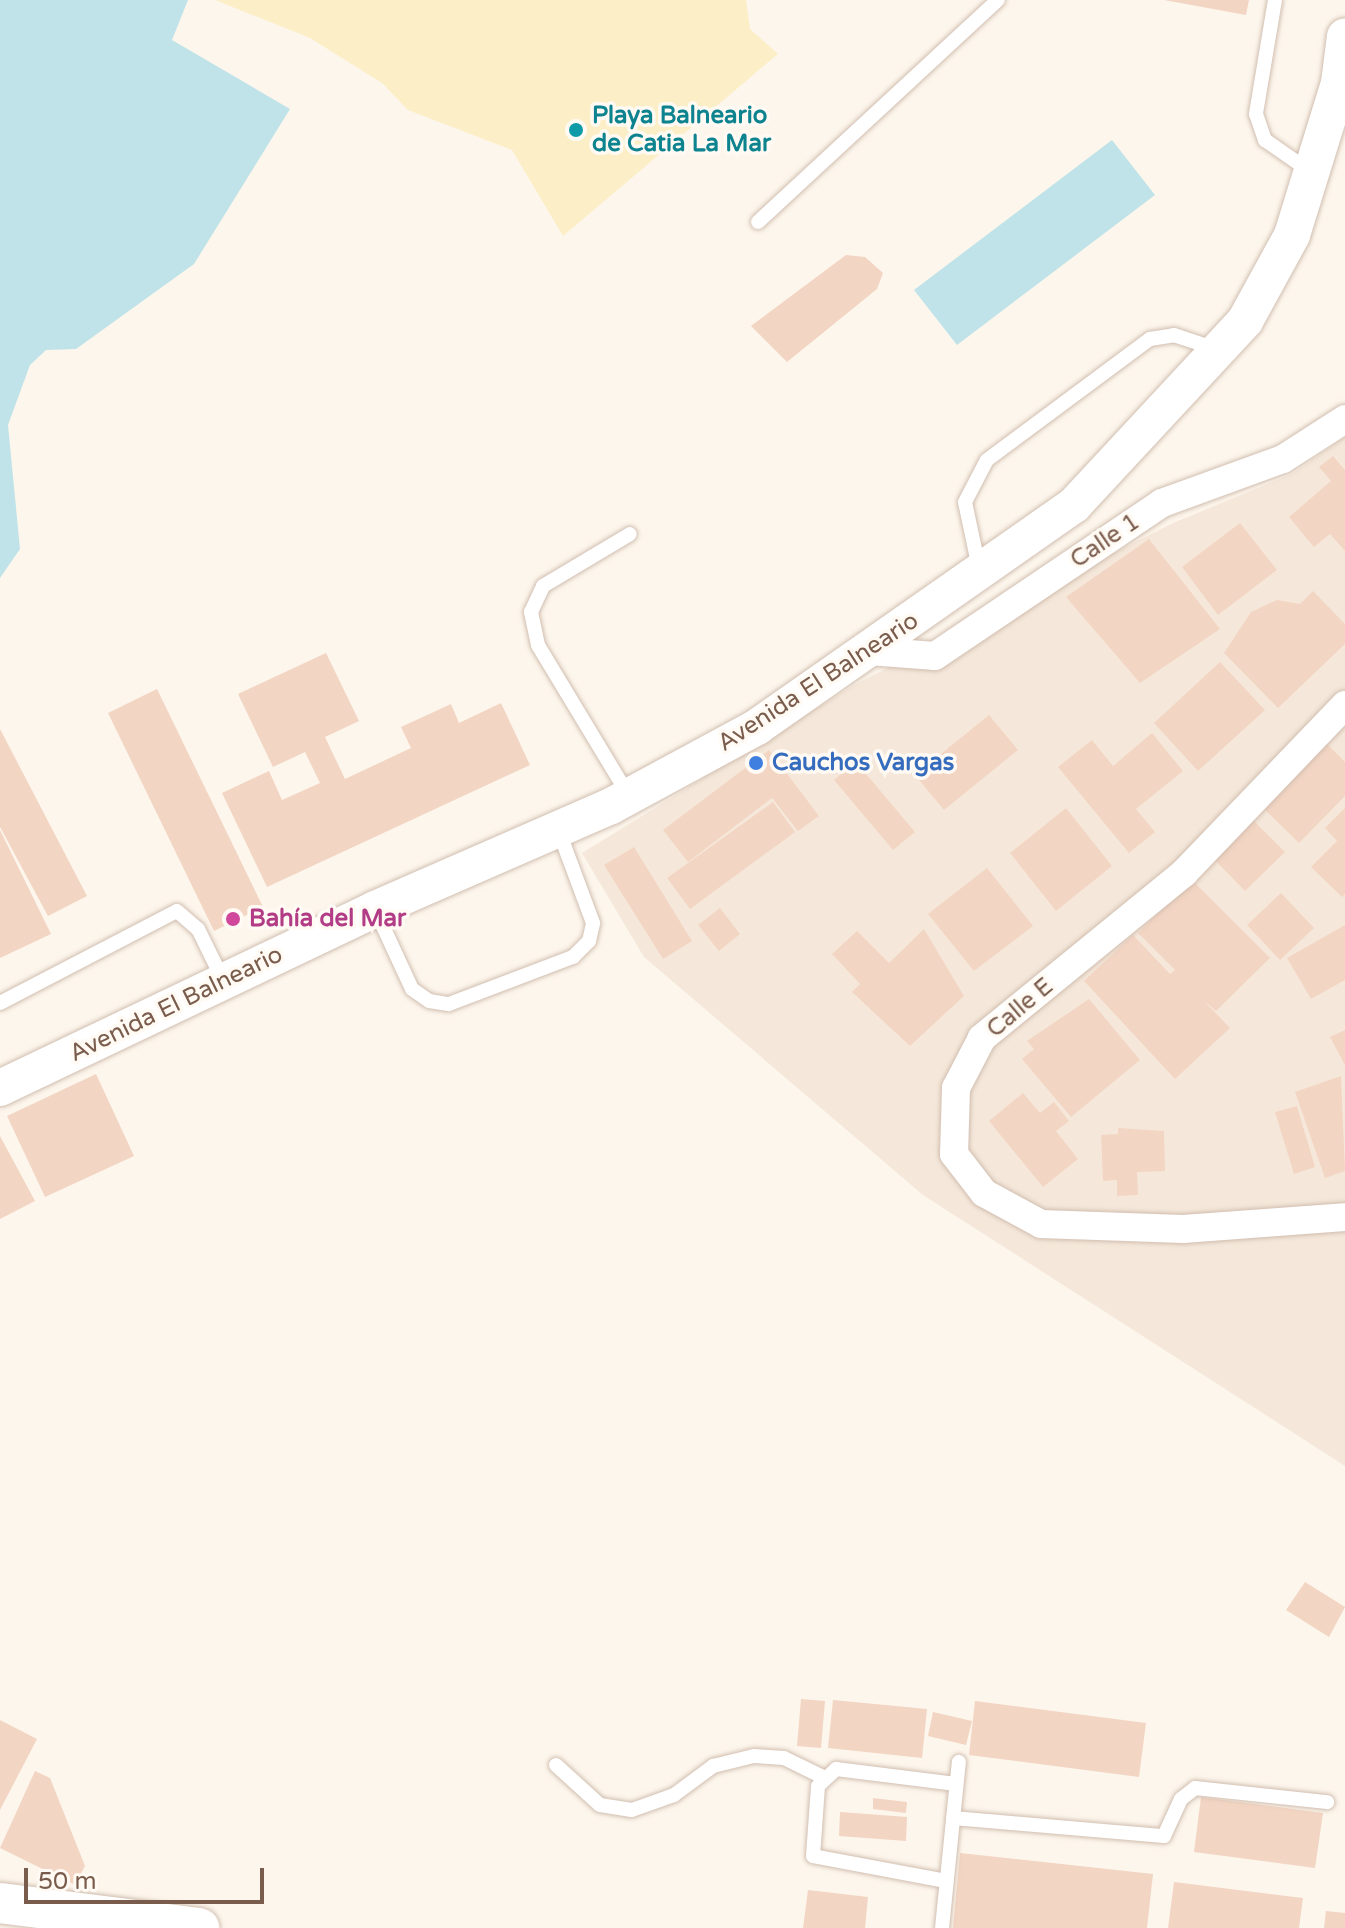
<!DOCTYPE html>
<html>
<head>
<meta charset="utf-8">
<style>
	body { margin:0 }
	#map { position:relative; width:1345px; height:1928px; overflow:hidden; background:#fdf6ec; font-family:"Varela Round",sans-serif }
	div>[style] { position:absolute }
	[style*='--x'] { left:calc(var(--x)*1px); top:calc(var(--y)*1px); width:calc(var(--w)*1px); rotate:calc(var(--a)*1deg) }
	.residential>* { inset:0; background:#f5e8da }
	.sand>* { inset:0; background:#fcefc7 }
	.water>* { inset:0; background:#bfe3e8 }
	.building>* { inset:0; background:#f3d5c3 }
	.roads { filter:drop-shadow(0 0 2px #d1beb0) drop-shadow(0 0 2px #d1beb0) }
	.service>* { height:14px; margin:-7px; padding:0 7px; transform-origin:7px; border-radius:7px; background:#fff }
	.minor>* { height:28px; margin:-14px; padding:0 14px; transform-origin:14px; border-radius:14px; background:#fff }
	.tertiary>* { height:36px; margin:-18px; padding:0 18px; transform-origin:18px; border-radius:18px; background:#fff }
	.secondary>* { height:40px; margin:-20px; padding:0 20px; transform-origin:20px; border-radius:20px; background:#fff }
	.dots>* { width:22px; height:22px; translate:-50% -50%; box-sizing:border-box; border:4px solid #fffaf3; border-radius:50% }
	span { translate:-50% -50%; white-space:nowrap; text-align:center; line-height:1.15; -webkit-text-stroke:7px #fffaf3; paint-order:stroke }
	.culture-label { font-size:24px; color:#0d838f; font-weight:700 }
	.left { translate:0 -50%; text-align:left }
	.street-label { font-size:24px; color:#7a5c4d }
	.shop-label { font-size:24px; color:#366cbe; font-weight:700 }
	.hotel-label { font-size:24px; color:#b23c85; font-weight:700 }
	.scale { position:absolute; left:24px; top:1868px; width:240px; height:36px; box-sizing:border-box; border:4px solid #7a5c4d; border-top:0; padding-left:10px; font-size:24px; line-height:28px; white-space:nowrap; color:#7a5c4d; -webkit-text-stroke:6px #fffaf3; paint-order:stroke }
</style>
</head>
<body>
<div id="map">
	<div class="residential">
		<div style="clip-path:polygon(1345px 437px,1345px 1466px,923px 1195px,644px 957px,582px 853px,856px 684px,1173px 523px,1292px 474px)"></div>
	</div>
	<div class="sand">
		<div style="clip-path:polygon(215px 0,746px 0,750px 29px,778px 54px,563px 236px,512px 150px,408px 110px,382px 83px,310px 38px)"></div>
	</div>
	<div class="water">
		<div style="clip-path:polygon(0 0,188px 0,172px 40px,290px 109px,194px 264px,76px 349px,46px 350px,30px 365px,8px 425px,20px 549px,0 578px)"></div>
		<div style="clip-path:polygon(1112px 140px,1155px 195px,957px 345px,914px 290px)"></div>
	</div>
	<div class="building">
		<div style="clip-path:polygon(1164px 0,1249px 0,1246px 15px)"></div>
		<div style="clip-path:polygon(846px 255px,865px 257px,883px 273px,877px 289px,787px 362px,751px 326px)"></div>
		<div style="clip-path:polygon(1333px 456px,1345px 470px,1345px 551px,1330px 534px,1314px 547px,1289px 517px,1331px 481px,1319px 467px)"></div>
		<div style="clip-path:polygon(1240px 523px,1277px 570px,1218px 615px,1182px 567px)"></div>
		<div style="clip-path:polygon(1149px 539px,1220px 629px,1140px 683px,1066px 597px)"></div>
		<div style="clip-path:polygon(1313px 591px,1345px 624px,1345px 644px,1278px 708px,1224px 653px,1251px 612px,1277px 600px,1300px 604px)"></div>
		<div style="clip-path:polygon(326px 653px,359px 721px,325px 737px,345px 779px,411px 748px,401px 727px,451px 704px,459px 723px,501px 703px,530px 765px,267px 887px,222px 793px,269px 771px,282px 800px,320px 783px,305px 752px,273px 767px,238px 694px)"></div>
		<div style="clip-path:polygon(1220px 662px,1265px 710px,1198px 771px,1154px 723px)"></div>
		<div style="clip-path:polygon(157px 689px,263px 907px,214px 931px,108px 713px)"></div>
		<div style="clip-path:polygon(989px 715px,1018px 750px,944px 810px,915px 775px)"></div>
		<div style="clip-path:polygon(0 729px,87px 896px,48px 916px,0 827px)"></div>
		<div style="clip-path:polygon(1152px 733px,1183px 771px,1136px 809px,1155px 832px,1129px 853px,1058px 767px,1092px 740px,1113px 766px)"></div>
		<div style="clip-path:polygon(1325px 742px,1345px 762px,1345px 796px,1299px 843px,1262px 807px)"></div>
		<div style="clip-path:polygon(769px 750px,819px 816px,798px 831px,772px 798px,688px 862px,663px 830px)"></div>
		<div style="clip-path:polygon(856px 762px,915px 832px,893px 850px,834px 780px)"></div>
		<div style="clip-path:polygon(773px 802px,795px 832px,690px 909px,667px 878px)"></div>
		<div style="clip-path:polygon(1066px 808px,1112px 866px,1056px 911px,1010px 853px)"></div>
		<div style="clip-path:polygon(1345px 808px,1345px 894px,1342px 897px,1311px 867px,1337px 841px,1325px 828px)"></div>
		<div style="clip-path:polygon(1248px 815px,1285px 852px,1245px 891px,1208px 853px)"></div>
		<div style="clip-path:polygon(0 830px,51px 934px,0 958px)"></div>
		<div style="clip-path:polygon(634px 847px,692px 941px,663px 959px,604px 865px)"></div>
		<div style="clip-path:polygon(987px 868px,1033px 926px,974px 971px,928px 914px)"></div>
		<div style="clip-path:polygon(1192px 880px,1270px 958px,1216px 1011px,1203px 1000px,1230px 1028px,1175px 1079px,1084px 981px,1133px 935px,1170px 974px,1175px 970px,1138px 933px)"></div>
		<div style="clip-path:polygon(1281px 893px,1314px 928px,1280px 960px,1247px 925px)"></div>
		<div style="clip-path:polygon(720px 908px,740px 934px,719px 951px,698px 925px)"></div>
		<div style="clip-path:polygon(1345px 925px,1345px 980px,1311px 999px,1287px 958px)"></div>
		<div style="clip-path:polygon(924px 929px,964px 996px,910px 1046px,852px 992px,860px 984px,832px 954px,857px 931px,889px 963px)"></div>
		<div style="clip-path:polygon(1089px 999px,1140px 1060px,1071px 1117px,1022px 1059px,1034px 1049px,1027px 1041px)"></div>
		<div style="clip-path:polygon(1345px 1030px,1345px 1065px,1330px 1037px)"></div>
		<div style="clip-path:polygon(96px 1074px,134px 1156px,45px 1197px,7px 1116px)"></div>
		<div style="clip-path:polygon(1341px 1076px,1345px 1171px,1325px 1178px,1295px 1092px)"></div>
		<div style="clip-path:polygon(1023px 1093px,1040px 1113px,1054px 1102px,1069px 1121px,1056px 1131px,1078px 1159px,1043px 1187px,989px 1121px)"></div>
		<div style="clip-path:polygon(1297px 1106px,1315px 1167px,1294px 1174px,1275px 1112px)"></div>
		<div style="clip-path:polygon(1118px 1128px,1164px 1131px,1165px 1171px,1137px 1172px,1138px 1195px,1117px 1196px,1117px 1180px,1103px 1181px,1101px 1135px,1118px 1134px)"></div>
		<div style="clip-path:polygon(0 1136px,35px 1201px,0 1219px)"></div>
		<div style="clip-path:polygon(1305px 1582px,1345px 1607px,1329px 1637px,1286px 1610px)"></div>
		<div style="clip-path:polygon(801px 1699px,825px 1701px,821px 1748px,797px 1746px)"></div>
		<div style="clip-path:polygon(833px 1700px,927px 1709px,922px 1758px,828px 1748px)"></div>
		<div style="clip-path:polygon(975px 1701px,1146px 1723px,1139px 1777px,969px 1755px)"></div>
		<div style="clip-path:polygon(933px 1712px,972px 1721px,966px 1745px,928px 1736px)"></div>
		<div style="clip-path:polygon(0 1720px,37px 1739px,0 1810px)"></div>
		<div style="clip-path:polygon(35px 1771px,50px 1778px,85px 1866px,75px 1885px,0 1848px)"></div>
		<div style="clip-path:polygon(1201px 1797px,1323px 1813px,1315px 1868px,1194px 1852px)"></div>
		<div style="clip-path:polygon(873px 1798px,907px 1802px,906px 1813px,873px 1809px)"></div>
		<div style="clip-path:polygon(840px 1812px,907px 1817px,906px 1841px,839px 1836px)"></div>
		<div style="clip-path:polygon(960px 1853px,1153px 1874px,1147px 1928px,953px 1928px)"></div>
		<div style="clip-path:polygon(1174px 1882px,1303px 1898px,1299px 1928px,1168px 1928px)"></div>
		<div style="clip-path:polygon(808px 1890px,868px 1897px,865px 1928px,803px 1928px)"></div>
		<div style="clip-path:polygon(1326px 1911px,1345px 1913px,1345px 1928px,1324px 1928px)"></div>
	</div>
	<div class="roads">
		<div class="service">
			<div style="--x:1275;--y:0;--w:116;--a:99.5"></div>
			<div style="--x:1256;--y:114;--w:28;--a:71"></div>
			<div style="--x:1265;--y:140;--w:56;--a:34.8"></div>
			<div style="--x:758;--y:222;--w:327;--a:-42.8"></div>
			<div style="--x:979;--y:568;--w:67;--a:-102"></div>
			<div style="--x:965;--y:502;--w:47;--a:-62.4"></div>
			<div style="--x:987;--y:460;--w:203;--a:-36.6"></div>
			<div style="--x:1150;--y:339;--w:24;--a:-9"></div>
			<div style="--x:1174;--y:335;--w:47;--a:18.4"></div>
			<div style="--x:629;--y:796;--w:176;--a:-121.1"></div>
			<div style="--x:538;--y:645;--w:34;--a:-102"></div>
			<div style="--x:531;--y:612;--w:29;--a:-65"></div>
			<div style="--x:543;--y:586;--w:101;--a:-30.9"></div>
			<div style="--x:375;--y:909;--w:88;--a:65.2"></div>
			<div style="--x:412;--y:989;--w:21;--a:35"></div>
			<div style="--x:429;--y:1001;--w:20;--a:9"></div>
			<div style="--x:449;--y:1004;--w:133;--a:-20.8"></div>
			<div style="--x:573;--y:957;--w:23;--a:-45"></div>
			<div style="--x:589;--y:941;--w:18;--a:-77"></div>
			<div style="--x:593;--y:923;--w:100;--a:-110.4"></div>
			<div style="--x:0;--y:1003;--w:199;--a:-27.5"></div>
			<div style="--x:177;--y:911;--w:28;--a:41"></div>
			<div style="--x:198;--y:929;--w:57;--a:63.9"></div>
			<div style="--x:556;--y:1765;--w:59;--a:42.3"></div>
			<div style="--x:600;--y:1805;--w:32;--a:9"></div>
			<div style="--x:632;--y:1810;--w:45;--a:-19.7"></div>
			<div style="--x:674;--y:1795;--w:49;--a:-36.6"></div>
			<div style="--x:713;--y:1766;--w:42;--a:-13.7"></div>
			<div style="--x:754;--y:1756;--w:30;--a:4"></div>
			<div style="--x:784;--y:1758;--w:43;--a:26"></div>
			<div style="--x:953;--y:1818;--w:212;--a:4.9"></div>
			<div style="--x:1164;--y:1836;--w:41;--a:-65.3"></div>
			<div style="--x:1181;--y:1799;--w:18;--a:-38"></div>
			<div style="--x:1195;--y:1788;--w:133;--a:6.1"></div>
			<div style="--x:946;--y:1881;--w:135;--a:-169.4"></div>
			<div style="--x:813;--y:1856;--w:70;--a:-85.9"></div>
			<div style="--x:818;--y:1786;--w:25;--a:-43"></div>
			<div style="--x:836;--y:1769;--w:121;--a:7.1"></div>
			<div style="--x:942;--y:1928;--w:167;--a:-84.2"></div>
		</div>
		<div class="minor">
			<div style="--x:869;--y:651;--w:66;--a:4.3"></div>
			<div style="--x:935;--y:656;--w:274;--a:-34"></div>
			<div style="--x:1162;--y:503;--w:129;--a:-20"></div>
			<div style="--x:1283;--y:459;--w:74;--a:-32.8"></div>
			<div style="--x:1345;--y:705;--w:233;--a:133.8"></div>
			<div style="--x:1184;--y:873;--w:261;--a:140.8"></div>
			<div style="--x:982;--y:1038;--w:56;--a:117.5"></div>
			<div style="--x:956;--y:1088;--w:66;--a:91.7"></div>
			<div style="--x:954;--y:1154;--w:49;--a:52.4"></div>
			<div style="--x:984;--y:1193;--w:65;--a:28.5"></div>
			<div style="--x:1041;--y:1224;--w:142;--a:2"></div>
			<div style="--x:1183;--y:1229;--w:162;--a:-4.2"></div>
		</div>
		<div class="tertiary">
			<div style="--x:0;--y:1088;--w:416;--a:-25.5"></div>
			<div style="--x:375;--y:909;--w:257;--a:-23.6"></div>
			<div style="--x:611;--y:806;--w:166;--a:-28.4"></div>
			<div style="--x:757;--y:727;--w:387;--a:-35"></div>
			<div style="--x:1074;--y:505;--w:251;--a:-47.1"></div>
			<div style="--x:1245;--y:321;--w:98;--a:-61.3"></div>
			<div style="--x:1292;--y:235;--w:159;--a:-72.8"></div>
			<div style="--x:1339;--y:83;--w:47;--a:-82.7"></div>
		</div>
		<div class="secondary">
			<div style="--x:0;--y:1903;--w:201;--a:7.2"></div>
		</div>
	</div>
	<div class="dots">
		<div style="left:576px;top:130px;background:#0f9aa8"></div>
		<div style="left:756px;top:763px;background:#3f7fe0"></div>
		<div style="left:233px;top:919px;background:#d1479c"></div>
	</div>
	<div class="culture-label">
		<span class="left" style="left:592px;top:130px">Playa Balneario<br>de Catia La Mar</span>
	</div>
	<div class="street-label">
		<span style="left:1105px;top:541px;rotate:-34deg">Calle 1</span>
		<span style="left:818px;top:682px;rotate:-33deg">Avenida El Balneario</span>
		<span style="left:176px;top:1004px;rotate:-26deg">Avenida El Balneario</span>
		<span style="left:1020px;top:1008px;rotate:-40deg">Calle E</span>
	</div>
	<div class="shop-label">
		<span class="left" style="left:772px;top:763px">Cauchos Vargas</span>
	</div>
	<div class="hotel-label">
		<span class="left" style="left:249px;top:919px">Bahía del Mar</span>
	</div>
	<div class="scale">50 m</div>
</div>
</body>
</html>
